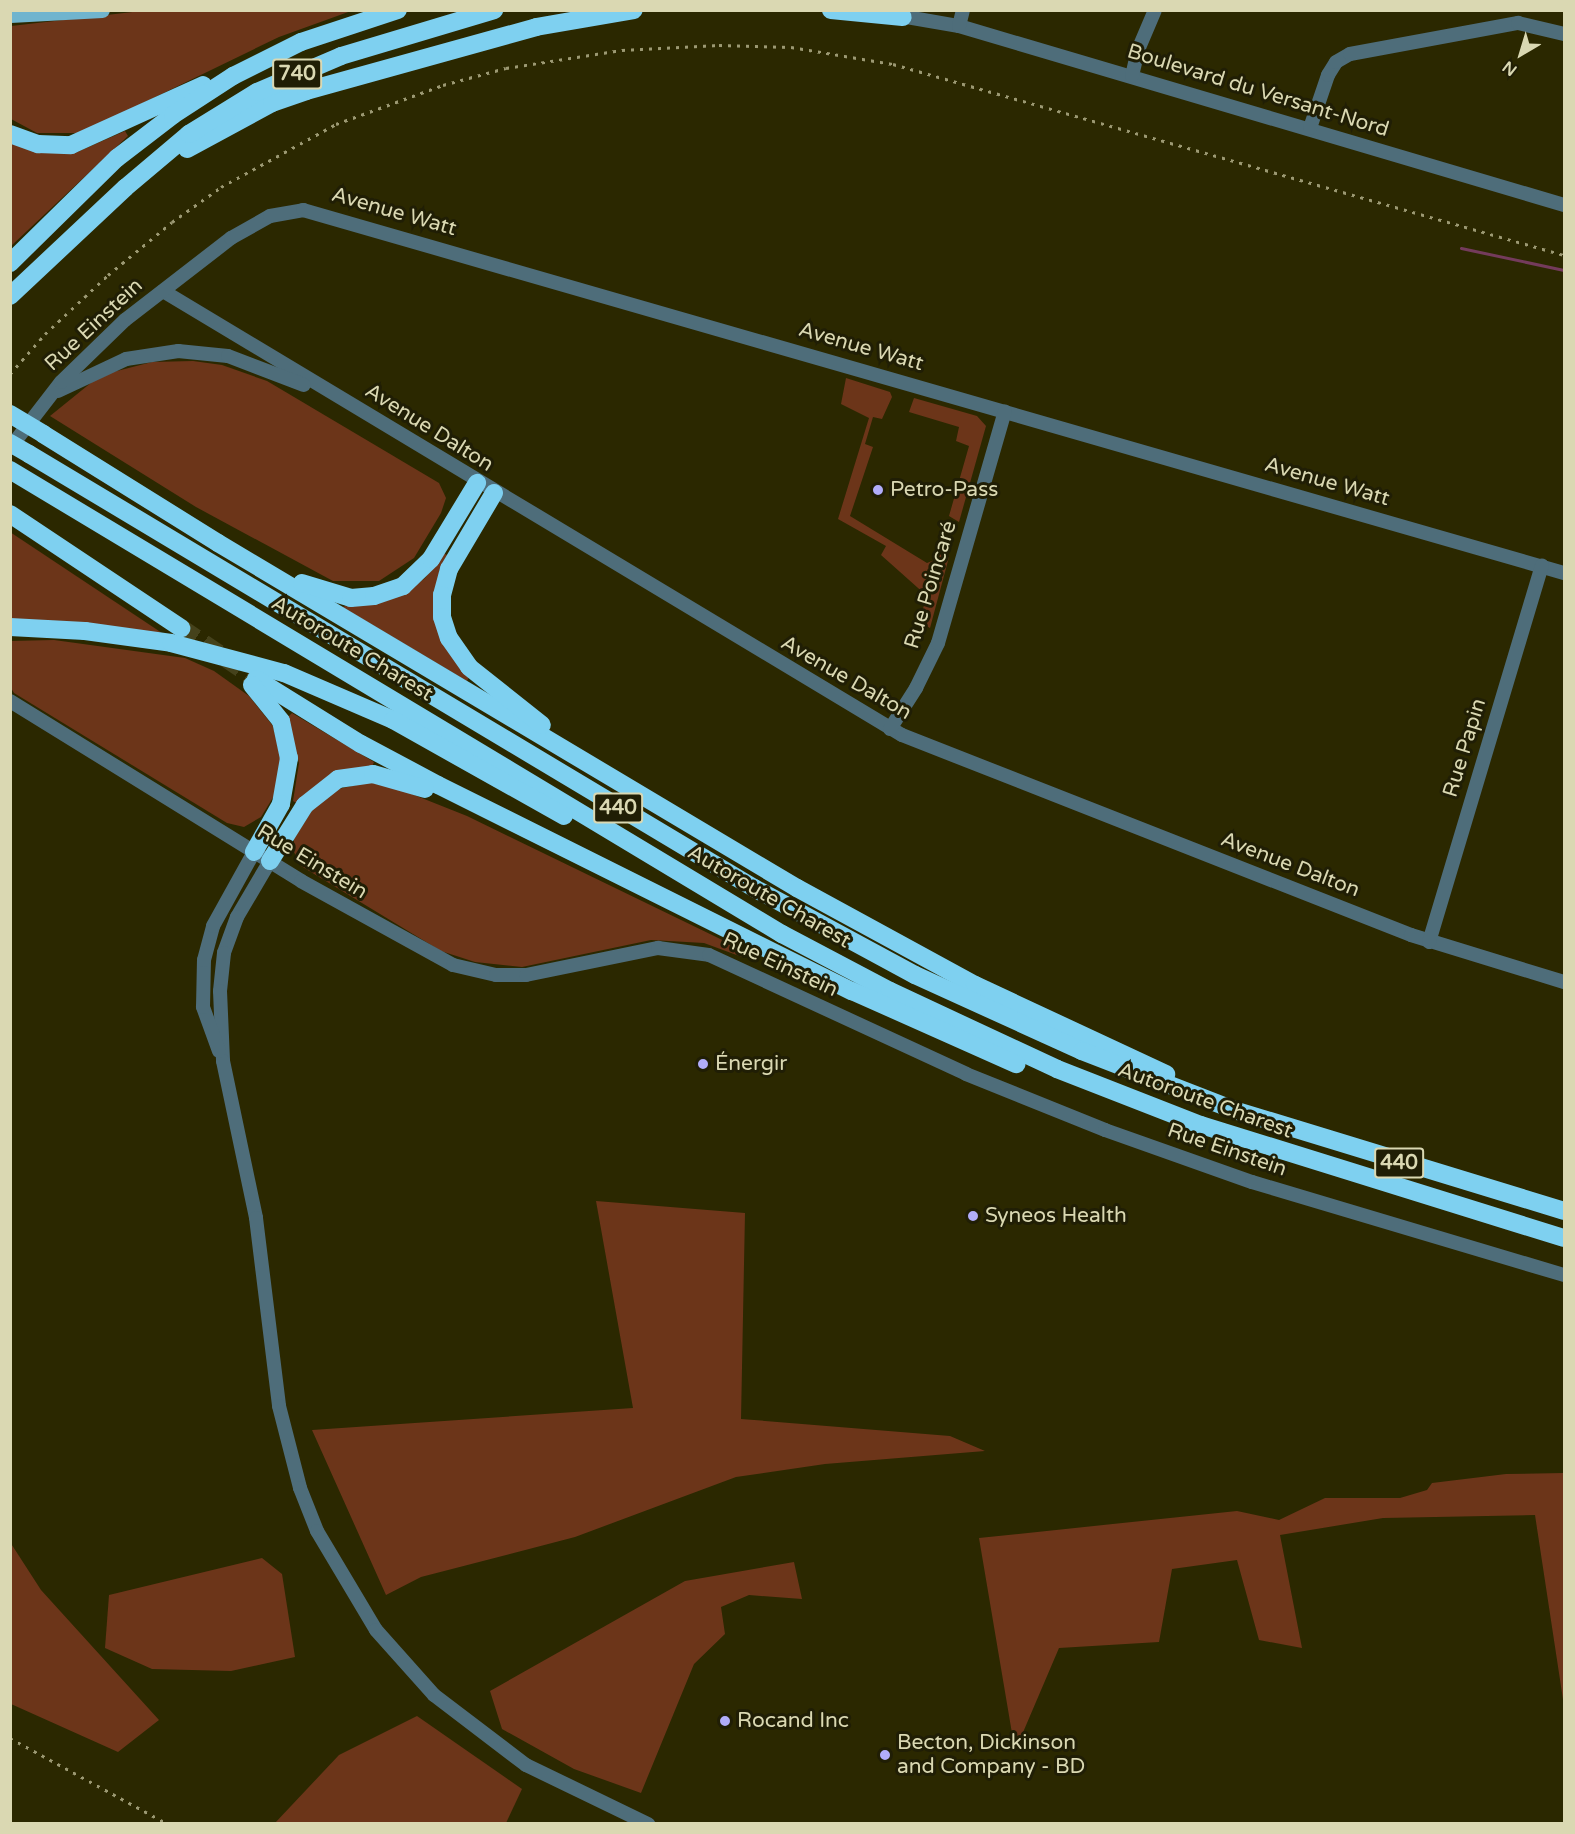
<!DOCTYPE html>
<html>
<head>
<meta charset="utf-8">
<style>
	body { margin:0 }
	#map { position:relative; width:1575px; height:1834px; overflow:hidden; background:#2b2800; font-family:"Varela Round",sans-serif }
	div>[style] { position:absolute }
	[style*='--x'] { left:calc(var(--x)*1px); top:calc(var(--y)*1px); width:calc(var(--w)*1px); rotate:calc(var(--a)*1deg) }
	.green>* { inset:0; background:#6c3519 }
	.stream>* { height:3px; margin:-1.5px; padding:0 1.5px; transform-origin:1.5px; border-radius:1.5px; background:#743b5c }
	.highway-tunnel>* { height:18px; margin-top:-9px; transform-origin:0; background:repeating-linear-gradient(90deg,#45421b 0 18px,transparent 0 27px) }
	.minor>* { height:14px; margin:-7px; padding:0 7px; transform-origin:7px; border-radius:7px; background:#4e6d7a }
	.major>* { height:15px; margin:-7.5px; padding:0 7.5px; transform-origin:7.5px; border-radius:7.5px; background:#70b4ce }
	.highway>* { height:18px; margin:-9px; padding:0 9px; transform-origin:9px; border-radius:9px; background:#7ed0f0 }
	.rail>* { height:3px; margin-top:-1.5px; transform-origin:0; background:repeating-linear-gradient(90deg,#9c9973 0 3px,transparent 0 9px) }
	.highway-bridge>* { height:18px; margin:-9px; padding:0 9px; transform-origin:9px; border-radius:9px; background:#7ed0f0 }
	.dots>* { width:16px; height:16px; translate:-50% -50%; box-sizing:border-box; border:3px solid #201e05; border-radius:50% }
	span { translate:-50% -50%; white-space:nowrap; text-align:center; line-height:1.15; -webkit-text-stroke:6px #201e05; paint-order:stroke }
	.shield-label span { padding:2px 4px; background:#201e05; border:2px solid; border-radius:4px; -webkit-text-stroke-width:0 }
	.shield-label { font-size:20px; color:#dad8b2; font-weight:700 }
	.street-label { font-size:21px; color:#dad8b2 }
	.poi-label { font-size:21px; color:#dad8b2 }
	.left { translate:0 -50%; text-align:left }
	.frame { position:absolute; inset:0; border:12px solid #dad8b2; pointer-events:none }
	.north { position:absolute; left:1491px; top:24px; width:60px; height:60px; -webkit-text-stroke:4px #201e05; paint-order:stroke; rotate:218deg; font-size:16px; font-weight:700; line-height:24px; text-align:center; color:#dad8b2 }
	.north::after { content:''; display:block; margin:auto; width:21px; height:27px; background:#dad8b2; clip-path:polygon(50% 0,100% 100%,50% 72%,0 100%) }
</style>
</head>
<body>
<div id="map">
	<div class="green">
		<div style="clip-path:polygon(150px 10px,351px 11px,279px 37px,81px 133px,37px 133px,11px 119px,11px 26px)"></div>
		<div style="clip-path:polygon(125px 131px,128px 136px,11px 246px,11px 143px,40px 153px,75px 153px)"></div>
		<div style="clip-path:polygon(193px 361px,222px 365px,267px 381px,439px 483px,446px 498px,441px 513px,414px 558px,379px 581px,333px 581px,196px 507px,50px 416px,92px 382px,113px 372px,152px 362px)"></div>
		<div style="clip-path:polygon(846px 378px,890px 392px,892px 397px,882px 419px,873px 417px,865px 444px,873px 447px,850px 516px,927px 563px,937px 559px,940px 552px,949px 557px,930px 628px,919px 621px,927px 596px,881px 555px,886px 546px,838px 519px,869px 418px,841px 404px)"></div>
		<div style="clip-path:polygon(914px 398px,977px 416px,986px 426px,959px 522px,949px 516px,969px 446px,956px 441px,959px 427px,909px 412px)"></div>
		<div style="clip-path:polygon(10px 532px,162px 633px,11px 620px)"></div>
		<div style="clip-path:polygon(443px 553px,447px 555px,439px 571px,442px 640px,469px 677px,467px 681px,342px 607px,411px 589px,425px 578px)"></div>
		<div style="clip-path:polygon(54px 640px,185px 658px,214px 671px,249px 696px,273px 726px,281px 761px,277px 791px,261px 817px,244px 827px,227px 823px,14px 693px,11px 688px,10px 641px)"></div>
		<div style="clip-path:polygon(292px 713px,374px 762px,372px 767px,298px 804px,293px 801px,299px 763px,287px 718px)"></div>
		<div style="clip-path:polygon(370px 782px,389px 785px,467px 816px,745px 951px,742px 957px,704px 943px,651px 940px,522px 967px,475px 962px,441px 951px,301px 866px,294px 852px,294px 839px,314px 807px,338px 789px)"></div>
		<div style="clip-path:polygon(596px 1201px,745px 1213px,741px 1419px,950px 1436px,985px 1451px,825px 1464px,736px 1477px,575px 1537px,421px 1577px,386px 1595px,312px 1430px,633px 1408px)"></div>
		<div style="clip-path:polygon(1564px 1473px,1564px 1706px,1535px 1515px,1383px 1518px,1280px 1535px,1302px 1648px,1259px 1640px,1237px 1560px,1172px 1569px,1159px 1642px,1059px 1648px,1015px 1751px,979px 1538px,1237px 1511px,1279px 1520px,1325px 1498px,1400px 1498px,1427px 1490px,1432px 1483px,1506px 1474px)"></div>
		<div style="clip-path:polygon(10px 1542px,41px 1590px,159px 1720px,118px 1752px,11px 1704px)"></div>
		<div style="clip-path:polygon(262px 1558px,282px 1574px,295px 1657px,231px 1671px,152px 1669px,105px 1648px,109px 1595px)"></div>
		<div style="clip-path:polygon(794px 1562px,802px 1599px,749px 1595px,721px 1607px,725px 1634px,694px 1664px,641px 1793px,574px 1769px,502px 1729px,490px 1691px,685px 1581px)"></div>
		<div style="clip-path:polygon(417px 1716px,522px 1789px,506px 1823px,275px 1823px,339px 1755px)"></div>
	</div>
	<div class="stream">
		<div style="--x:1461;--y:248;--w:105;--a:12.1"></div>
	</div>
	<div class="highway-tunnel">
		<div style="--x:181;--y:628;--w:91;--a:34.2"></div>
	</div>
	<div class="minor">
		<div style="--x:895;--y:15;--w:65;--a:9.8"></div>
		<div style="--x:959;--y:26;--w:631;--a:16.48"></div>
		<div style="--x:959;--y:26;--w:16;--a:-76"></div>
		<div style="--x:1132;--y:76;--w:27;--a:-77"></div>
		<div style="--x:1138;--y:50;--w:43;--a:-67"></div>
		<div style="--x:1310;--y:128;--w:56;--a:-71.2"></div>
		<div style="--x:1328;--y:75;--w:15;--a:-58"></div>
		<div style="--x:1336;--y:62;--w:16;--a:-30"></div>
		<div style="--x:1350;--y:54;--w:171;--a:-10.5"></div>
		<div style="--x:1518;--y:23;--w:47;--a:13.4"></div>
		<div style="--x:163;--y:291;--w:862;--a:31"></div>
		<div style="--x:902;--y:735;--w:547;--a:21.45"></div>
		<div style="--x:1411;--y:935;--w:160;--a:17.1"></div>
		<div style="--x:58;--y:391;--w:75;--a:-25.2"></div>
		<div style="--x:126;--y:359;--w:53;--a:-8.7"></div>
		<div style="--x:178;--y:351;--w:50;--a:5.7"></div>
		<div style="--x:228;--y:356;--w:81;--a:20.9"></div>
		<div style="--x:10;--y:448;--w:83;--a:-52.3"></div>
		<div style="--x:61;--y:382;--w:89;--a:-44.1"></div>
		<div style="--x:125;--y:320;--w:134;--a:-37.7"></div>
		<div style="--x:231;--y:238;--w:45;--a:-29.4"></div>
		<div style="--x:270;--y:216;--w:34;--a:-10"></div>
		<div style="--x:303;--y:210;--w:1312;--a:16.06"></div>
		<div style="--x:10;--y:701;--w:342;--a:31.7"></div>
		<div style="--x:301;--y:881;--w:174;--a:28.9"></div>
		<div style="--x:453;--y:965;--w:44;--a:13.1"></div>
		<div style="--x:496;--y:975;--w:30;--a:0"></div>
		<div style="--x:526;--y:975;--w:135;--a:-11.6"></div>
		<div style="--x:658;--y:948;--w:51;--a:7.8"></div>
		<div style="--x:709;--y:955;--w:283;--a:24.8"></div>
		<div style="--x:966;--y:1074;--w:150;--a:21.9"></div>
		<div style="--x:1105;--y:1130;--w:156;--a:19.5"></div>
		<div style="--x:1252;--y:1182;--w:326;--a:16.6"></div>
		<div style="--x:890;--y:729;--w:49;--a:-57.6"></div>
		<div style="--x:916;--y:688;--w:50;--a:-63.9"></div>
		<div style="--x:938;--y:643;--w:241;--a:-73.9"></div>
		<div style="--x:270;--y:861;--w:65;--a:120.5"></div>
		<div style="--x:237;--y:917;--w:38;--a:110"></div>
		<div style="--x:224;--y:953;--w:38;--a:96"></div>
		<div style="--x:220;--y:991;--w:70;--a:87.5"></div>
		<div style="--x:223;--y:1061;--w:160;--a:78.1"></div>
		<div style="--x:256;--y:1218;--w:189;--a:83"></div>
		<div style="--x:279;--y:1406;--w:85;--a:75.6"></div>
		<div style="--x:300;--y:1488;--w:46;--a:68.4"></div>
		<div style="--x:317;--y:1531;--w:115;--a:59.2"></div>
		<div style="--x:376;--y:1630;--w:87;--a:48.3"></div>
		<div style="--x:434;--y:1695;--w:116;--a:37.3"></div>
		<div style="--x:526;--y:1765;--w:136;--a:25.8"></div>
		<div style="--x:1429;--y:942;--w:393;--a:-73.3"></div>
		<div style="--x:219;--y:1051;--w:47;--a:-110"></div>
		<div style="--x:203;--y:1007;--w:47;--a:-88.8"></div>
		<div style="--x:204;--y:960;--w:35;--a:-75"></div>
		<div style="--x:213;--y:926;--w:85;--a:-61"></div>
	</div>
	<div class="major">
		<div style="--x:10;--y:15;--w:92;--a:-3.1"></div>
	</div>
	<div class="highway">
		<div style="--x:831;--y:10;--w:72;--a:5.6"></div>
		<div style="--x:10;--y:134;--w:30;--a:20"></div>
		<div style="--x:38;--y:144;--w:33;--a:2"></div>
		<div style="--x:71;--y:145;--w:145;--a:-24.4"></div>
		<div style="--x:187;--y:149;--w:97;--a:-28.4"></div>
		<div style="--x:272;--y:103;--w:36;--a:-19"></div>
		<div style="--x:306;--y:91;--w:239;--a:-15.5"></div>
		<div style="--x:536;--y:27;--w:99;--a:-9.8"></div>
		<div style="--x:10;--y:263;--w:150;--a:-44.5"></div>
		<div style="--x:117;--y:158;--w:71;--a:-37.5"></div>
		<div style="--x:173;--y:115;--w:72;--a:-33"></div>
		<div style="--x:233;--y:76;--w:76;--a:-26.6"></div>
		<div style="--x:301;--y:42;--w:102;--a:-18.3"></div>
		<div style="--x:10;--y:296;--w:158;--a:-43.2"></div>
		<div style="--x:125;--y:188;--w:84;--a:-40.2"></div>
		<div style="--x:189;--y:134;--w:80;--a:-31.7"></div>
		<div style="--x:257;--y:92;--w:91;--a:-23.2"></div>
		<div style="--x:341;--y:56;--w:160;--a:-16.7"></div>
		<div style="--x:43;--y:434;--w:206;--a:31.9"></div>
		<div style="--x:218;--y:543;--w:674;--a:30.79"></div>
		<div style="--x:797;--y:888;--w:203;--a:28.6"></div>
		<div style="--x:975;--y:985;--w:211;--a:25"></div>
		<div style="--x:29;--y:454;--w:845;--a:30.91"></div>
		<div style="--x:754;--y:888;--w:183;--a:28.4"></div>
		<div style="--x:915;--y:975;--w:183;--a:24.5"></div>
		<div style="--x:1082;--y:1051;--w:163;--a:21.2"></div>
		<div style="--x:1234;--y:1110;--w:345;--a:17"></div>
		<div style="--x:10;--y:470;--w:901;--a:31.01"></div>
		<div style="--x:782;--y:934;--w:122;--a:27.8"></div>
		<div style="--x:890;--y:991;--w:184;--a:25"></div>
		<div style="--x:1057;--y:1069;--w:155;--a:21.3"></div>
		<div style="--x:1201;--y:1125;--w:380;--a:17.3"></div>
		<div style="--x:494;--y:493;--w:88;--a:120.6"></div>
		<div style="--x:449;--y:569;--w:27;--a:105"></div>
		<div style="--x:442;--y:595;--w:22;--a:90"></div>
		<div style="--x:442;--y:617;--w:22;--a:72"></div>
		<div style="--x:449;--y:638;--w:35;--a:55"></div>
		<div style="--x:469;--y:667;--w:93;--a:38.5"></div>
		<div style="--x:10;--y:514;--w:206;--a:33.7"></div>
		<div style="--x:302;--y:583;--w:51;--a:17"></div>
		<div style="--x:351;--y:598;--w:23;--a:-5"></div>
		<div style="--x:374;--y:596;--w:31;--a:-19"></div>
		<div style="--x:403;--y:586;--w:39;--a:-44"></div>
		<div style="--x:431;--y:559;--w:89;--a:-58.8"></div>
		<div style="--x:10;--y:627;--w:75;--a:3.1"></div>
		<div style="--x:85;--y:631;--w:87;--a:7.9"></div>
		<div style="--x:171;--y:643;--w:117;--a:14.9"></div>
		<div style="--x:284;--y:673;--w:119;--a:23.3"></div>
		<div style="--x:393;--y:720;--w:196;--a:29.3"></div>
		<div style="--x:256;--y:679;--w:123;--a:31.8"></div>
		<div style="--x:361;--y:744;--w:87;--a:28"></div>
		<div style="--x:438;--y:785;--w:462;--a:26.5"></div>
		<div style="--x:852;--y:991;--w:180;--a:24"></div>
		<div style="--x:252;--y:685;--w:46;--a:51.1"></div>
		<div style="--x:281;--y:721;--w:38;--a:78"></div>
		<div style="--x:289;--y:758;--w:47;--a:99.9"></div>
		<div style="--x:281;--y:804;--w:55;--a:119.4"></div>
		<div style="--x:270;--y:861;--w:66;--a:-58"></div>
		<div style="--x:305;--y:805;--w:42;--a:-38.2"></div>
		<div style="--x:338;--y:779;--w:35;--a:-8"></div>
		<div style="--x:373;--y:774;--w:54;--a:16.1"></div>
	</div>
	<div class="rail">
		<div style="--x:10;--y:374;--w:53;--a:-48.8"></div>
		<div style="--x:45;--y:334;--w:86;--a:-43.1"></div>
		<div style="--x:108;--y:275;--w:83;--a:-39.6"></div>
		<div style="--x:172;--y:222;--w:60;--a:-35.5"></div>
		<div style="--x:221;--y:187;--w:131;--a:-28.7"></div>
		<div style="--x:336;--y:124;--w:114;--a:-20"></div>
		<div style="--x:443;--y:85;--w:65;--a:-15.1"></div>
		<div style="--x:506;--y:68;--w:117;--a:-8.8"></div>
		<div style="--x:622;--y:50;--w:97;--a:-3"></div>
		<div style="--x:719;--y:45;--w:72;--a:1.6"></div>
		<div style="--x:791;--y:47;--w:103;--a:9.5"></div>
		<div style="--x:893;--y:64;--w:698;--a:15.89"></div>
		<div style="--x:10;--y:1738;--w:180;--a:28.6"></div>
	</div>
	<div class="highway-bridge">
		<div style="--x:10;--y:414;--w:39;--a:31"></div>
		<div style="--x:10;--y:443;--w:22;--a:30"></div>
	</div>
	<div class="dots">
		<div style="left:878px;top:490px;background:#b1adfa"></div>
		<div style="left:703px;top:1064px;background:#b1adfa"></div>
		<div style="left:973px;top:1216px;background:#b1adfa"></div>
		<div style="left:725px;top:1721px;background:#b1adfa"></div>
		<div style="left:885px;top:1755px;background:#b1adfa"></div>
	</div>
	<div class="shield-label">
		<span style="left:297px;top:74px">740</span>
		<span style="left:618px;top:808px">440</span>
		<span style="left:1399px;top:1163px">440</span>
	</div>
	<div class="street-label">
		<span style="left:1258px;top:91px;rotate:17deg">Boulevard du Versant-Nord</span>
		<span style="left:394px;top:212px;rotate:16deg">Avenue Watt</span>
		<span style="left:94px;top:325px;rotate:-43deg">Rue Einstein</span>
		<span style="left:861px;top:347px;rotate:16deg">Avenue Watt</span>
		<span style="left:429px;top:428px;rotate:32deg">Avenue Dalton</span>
		<span style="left:1327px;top:482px;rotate:16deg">Avenue Watt</span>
		<span style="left:931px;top:585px;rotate:-73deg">Rue Poincaré</span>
		<span style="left:352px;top:649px;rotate:31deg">Autoroute Charest</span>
		<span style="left:846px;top:678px;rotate:30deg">Avenue Dalton</span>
		<span style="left:1465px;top:748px;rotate:-73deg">Rue Papin</span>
		<span style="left:312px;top:862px;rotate:31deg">Rue Einstein</span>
		<span style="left:1290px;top:865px;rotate:21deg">Avenue Dalton</span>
		<span style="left:769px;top:897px;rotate:30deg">Autoroute Charest</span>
		<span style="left:780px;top:965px;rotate:25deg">Rue Einstein</span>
		<span style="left:1205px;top:1101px;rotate:20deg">Autoroute Charest</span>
		<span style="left:1227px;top:1150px;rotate:19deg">Rue Einstein</span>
	</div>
	<div class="poi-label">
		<span class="left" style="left:890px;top:490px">Petro-Pass</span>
		<span class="left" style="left:715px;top:1064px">Énergir</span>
		<span class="left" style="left:985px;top:1216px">Syneos Health</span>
		<span class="left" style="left:737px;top:1721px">Rocand Inc</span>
		<span class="left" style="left:897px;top:1755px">Becton, Dickinson<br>and Company - BD</span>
	</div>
	<div class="frame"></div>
	<div class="north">N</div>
</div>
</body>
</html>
